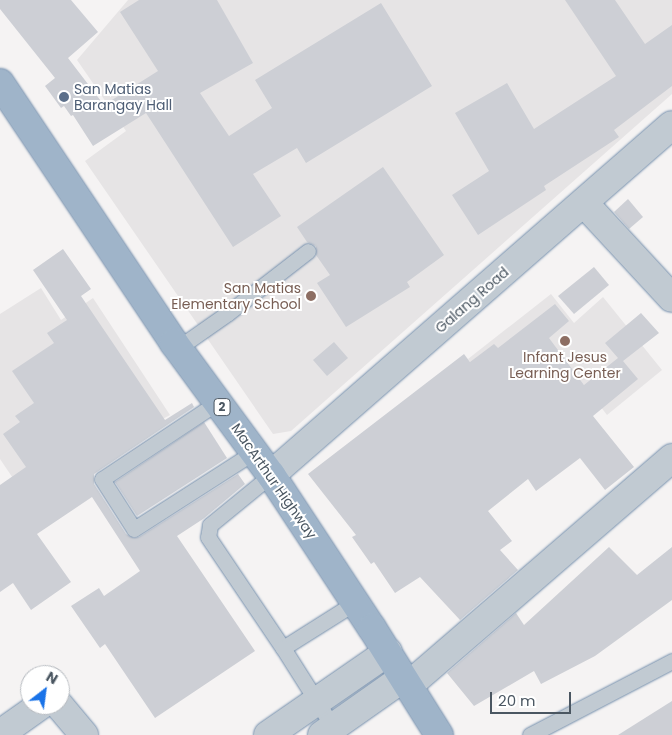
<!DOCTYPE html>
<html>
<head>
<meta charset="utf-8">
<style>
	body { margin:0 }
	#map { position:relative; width:672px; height:735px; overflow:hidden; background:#f5f3f3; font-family:Poppins,sans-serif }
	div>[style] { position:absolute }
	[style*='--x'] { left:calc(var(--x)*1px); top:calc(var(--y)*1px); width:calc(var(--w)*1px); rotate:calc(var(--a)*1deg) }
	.education>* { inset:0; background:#e6e4e5 }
	.building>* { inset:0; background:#cdcfd5 }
	.roads { filter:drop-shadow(0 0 1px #7690ad) drop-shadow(0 0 1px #7690ad) }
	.service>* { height:15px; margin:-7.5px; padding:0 7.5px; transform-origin:7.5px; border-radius:7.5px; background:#c1cad2 }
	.minor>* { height:28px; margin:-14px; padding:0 14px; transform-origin:14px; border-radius:14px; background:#c1cad2 }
	.tertiary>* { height:28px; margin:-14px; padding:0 14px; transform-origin:14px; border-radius:14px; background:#c1cad2 }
	.trunk>* { height:28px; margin:-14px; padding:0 14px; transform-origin:14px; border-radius:14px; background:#9fb4c9 }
	.dots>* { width:14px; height:14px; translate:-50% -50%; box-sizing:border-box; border:2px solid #fff; border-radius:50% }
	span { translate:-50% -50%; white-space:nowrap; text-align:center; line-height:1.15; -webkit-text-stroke:4px #fff; paint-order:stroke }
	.shield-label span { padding:1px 4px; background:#fff; border:1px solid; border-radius:4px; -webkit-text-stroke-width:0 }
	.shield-label { font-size:12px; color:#4a5661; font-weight:700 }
	.service-label { font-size:14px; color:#4e5e75 }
	.left { translate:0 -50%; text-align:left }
	.education-label { font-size:14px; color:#785e54 }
	.right { translate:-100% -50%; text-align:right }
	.street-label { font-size:14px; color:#4a5661 }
	.north { position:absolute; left:20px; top:665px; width:50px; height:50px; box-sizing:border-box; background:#fff; border:1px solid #b7bbc0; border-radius:50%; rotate:30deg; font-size:14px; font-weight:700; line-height:20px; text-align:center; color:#4a5661 }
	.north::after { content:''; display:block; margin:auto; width:18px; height:22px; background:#1a73e8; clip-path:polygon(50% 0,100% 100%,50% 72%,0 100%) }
	.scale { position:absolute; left:490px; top:692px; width:81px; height:22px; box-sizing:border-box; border:2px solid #4a5661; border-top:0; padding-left:6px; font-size:15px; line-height:18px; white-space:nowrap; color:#4a5661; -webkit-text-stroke:4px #fff; paint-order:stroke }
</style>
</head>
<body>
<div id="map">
	<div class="education">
		<div style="clip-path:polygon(128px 0,672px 0,672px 94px,291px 431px,273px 434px,85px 161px,126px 131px,77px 60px)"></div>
		<div style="clip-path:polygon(41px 288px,61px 320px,93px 298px,170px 415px,73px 468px,29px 502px,0 459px,0 314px)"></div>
		<div style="clip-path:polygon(551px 294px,574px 323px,603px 297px,662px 370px,607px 415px,577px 376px,516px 419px,468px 359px)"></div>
	</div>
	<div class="building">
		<div style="clip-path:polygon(0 0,71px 0,98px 32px,68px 58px,104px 105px,158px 71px,120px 12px,139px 0,217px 0,253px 63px,200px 93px,229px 136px,272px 108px,255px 80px,381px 3px,432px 86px,306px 163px,297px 148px,253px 174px,281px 216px,233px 247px,146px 113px,93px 146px,73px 115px,71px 116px,64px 106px,61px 108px,45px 86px,55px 78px,0 9px)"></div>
		<div style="clip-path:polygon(565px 0,615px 0,645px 44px,672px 25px,672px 86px,614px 130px,619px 137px,544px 186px,546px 190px,478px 235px,452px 195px,489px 171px,455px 113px,507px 83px,534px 129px,616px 76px)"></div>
		<div style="clip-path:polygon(383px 167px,444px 255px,407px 282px,410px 287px,346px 327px,317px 283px,330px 275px,316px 255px,316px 246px,307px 242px,297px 227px)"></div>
		<div style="clip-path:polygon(628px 199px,643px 217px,629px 229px,614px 212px)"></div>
		<div style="clip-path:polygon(63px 249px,91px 289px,81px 296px,165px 420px,192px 403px,194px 407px,94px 474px,94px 484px,126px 534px,134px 538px,139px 537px,238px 474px,245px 484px,203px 519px,177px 536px,255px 651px,155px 718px,105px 644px,100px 648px,71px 606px,99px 588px,104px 596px,140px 571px,92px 497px,37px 534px,71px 582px,31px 610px,13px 583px,0 592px,0 485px,26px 467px,3px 434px,20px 422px,15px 416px,34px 403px,12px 371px,54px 343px,47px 333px,67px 320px,33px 270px)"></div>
		<div style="clip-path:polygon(594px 267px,609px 285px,574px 314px,558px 296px)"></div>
		<div style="clip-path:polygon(555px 304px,569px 321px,549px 338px,584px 385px,618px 358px,605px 343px,641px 313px,659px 333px,623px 361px,638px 379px,593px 416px,634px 467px,605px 490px,580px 458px,536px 491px,528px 479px,488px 511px,512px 541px,500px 550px,518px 570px,460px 620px,420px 577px,395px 593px,374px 562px,371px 564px,352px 537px,356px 535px,308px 474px,464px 354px,470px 362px,494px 344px,498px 348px)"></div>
		<div style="clip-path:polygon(334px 342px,348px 358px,327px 376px,313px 360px)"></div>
		<div style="clip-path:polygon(204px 422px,227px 458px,137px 516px,115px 482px)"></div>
		<div style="clip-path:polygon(609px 547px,637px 575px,672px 547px,672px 600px,595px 656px,541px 684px,534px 671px,474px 706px,447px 673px,516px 613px,524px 625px)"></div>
		<div style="clip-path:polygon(672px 701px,672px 735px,618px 735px)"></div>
	</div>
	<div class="roads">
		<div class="service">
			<div style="--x:178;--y:348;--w:61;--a:-35"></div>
			<div style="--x:228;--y:313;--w:101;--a:-37.8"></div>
			<div style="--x:218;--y:402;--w:139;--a:146.4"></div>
			<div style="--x:102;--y:479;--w:59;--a:57.4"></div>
			<div style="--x:134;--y:529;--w:143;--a:-32.7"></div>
			<div style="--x:271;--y:475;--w:79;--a:140.7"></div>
			<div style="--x:210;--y:525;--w:12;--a:99"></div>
			<div style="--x:208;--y:537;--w:134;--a:56"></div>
			<div style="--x:283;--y:648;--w:86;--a:-32.2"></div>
			<div style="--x:283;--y:648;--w:93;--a:57.7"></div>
			<div style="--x:530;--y:735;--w:160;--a:-27.5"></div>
		</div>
		<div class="minor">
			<div style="--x:584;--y:203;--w:129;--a:47.2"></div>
			<div style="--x:408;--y:686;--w:349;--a:-40.8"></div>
			<div style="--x:59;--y:705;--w:39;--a:50"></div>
			<div style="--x:0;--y:734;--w:50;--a:-35.3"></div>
			<div style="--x:268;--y:735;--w:146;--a:-34.7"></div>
			<div style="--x:322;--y:735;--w:99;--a:-35.1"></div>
		</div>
		<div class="tertiary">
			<div style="--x:271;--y:475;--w:532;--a:-41.12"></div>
		</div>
		<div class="trunk">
			<div style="--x:0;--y:83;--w:313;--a:56.2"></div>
			<div style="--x:174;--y:343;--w:164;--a:53.7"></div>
			<div style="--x:271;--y:475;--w:183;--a:56.6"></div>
			<div style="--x:372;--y:628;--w:126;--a:57.9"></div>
		</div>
	</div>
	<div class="dots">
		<div style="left:64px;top:97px;background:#5c6f8a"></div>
		<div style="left:311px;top:296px;background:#8d6e63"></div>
		<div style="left:565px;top:341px;background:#8d6e63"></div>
	</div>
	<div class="shield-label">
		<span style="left:222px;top:407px">2</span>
	</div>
	<div class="service-label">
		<span class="left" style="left:74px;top:97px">San Matias<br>Barangay Hall</span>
	</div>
	<div class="education-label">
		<span class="right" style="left:301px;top:296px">San Matias<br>Elementary School</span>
		<span style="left:565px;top:365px">Infant Jesus<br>Learning Center</span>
	</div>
	<div class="street-label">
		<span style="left:472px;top:300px;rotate:-41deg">Galang Road</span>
		<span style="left:274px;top:481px;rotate:55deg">MacArthur Highway</span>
	</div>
	<div class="north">N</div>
	<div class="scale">20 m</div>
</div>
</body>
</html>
